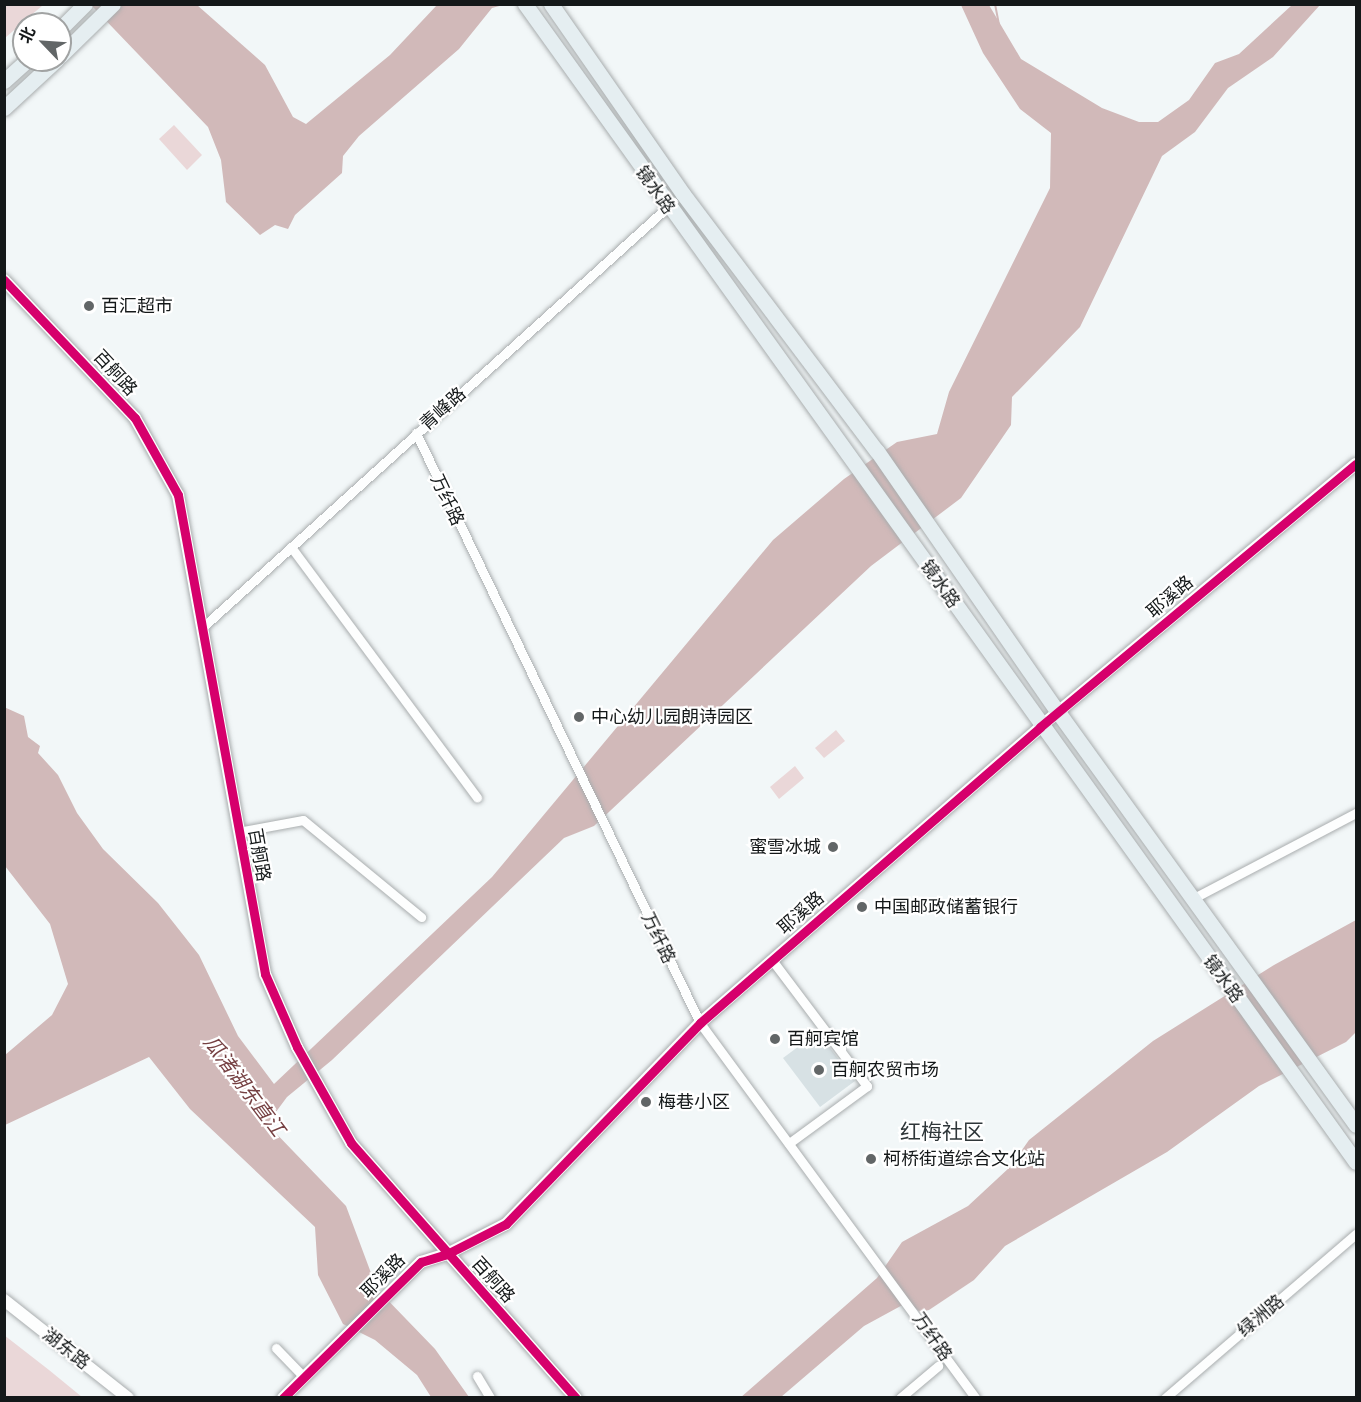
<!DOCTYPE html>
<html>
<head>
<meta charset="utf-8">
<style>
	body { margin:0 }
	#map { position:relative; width:1361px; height:1402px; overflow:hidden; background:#f2f7f8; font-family:Figtree,"Noto Sans SC",sans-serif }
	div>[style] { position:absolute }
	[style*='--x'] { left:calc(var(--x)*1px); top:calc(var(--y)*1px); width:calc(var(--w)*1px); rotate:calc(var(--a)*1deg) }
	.green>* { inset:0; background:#ead7d8 }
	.water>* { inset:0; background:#d1b9b9 }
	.stream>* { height:2px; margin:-1px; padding:0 1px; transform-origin:1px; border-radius:1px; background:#d1b9b9 }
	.building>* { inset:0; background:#d7e1e4 }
	.roads { filter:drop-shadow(0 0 2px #a9adae) drop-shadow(0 0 2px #a9adae) }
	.minor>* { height:9px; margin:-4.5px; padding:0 4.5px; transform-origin:4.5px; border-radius:4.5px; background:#fdfefe }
	.tertiary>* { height:12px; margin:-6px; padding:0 6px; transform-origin:6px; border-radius:6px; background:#fdfefe }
	.primary>* { height:15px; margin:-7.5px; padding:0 7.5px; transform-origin:7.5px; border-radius:7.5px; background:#e5eef1 }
	.cycleway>* { height:9px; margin:-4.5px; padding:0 4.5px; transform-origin:4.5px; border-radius:4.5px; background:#d6006c }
	.dots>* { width:16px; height:16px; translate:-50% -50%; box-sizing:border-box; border:3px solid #fff; border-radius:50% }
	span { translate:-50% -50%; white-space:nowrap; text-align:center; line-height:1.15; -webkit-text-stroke:4.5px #fff; paint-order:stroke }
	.street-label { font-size:18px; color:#141819 }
	.poi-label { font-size:18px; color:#141819 }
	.left { translate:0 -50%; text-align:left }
	.right { translate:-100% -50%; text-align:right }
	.water-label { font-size:20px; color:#764143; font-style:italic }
	.quarter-label { font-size:21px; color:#2e3639 }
	.frame { position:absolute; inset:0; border:6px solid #141819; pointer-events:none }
	.north { position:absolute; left:12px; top:12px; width:60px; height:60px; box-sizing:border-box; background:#fff; border:2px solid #a1a3a3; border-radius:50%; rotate:295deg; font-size:16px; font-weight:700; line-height:24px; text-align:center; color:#141819 }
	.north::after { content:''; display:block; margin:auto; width:21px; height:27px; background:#626667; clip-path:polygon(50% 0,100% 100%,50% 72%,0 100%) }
</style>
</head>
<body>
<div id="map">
	<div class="green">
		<div style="clip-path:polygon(5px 4px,43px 4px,43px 5px,5px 38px)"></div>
		<div style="clip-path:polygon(174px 125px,202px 155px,187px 170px,159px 139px)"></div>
		<div style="clip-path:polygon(836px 730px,845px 741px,824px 758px,815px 748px)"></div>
		<div style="clip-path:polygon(795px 766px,804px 778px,779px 799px,770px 787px)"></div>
		<div style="clip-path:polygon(4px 1335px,49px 1370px,82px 1397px,5px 1397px)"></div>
	</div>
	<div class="water">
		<div style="clip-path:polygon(91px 5px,197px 5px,265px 65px,293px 117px,306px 124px,390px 55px,437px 5px,503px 5px,492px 8px,459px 49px,359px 136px,343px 156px,342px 173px,295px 215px,288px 229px,275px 225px,260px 235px,226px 202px,221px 160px,208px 127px)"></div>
		<div style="clip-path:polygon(961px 5px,989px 5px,1021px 59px,1102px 108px,1139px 122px,1158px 122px,1189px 100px,1215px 63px,1239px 54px,1292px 5px,1320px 5px,1273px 57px,1228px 88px,1195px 132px,1162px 156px,1080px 327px,1012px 397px,1011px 425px,961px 498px,871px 566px,594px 826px,564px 838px,332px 1060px,287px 1097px,267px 1124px,346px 1206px,377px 1289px,435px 1349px,469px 1397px,431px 1397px,417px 1375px,375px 1340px,343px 1324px,318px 1275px,315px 1227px,190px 1109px,149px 1057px,5px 1125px,5px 1055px,52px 1015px,68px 984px,50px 924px,5px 866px,4px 707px,24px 716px,28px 737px,40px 746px,38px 753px,58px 775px,77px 813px,103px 849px,158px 903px,199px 955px,238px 1036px,274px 1084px,492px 877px,773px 540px,844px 479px,897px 442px,937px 434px,949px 392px,1050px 188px,1051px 133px,1020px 109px,983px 53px)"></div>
		<div style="clip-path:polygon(1356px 920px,1356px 1032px,1346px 1042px,1259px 1086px,1167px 1152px,1005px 1246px,974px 1280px,929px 1310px,920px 1312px,908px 1302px,864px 1326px,781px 1397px,740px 1398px,877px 1278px,902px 1242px,968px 1206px,1010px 1167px,1029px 1140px,1153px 1041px,1274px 965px)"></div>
	</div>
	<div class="stream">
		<div style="--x:995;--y:4;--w:21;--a:79"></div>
	</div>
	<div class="building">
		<div style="clip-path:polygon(818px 1032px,855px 1081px,820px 1107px,783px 1058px)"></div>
	</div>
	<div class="roads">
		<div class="minor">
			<div style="--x:416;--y:433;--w:655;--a:64.3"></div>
			<div style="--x:700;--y:1023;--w:465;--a:53.7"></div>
			<div style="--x:291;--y:547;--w:312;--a:53.4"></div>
			<div style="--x:205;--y:625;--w:631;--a:-42.11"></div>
			<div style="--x:238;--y:832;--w:66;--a:-10.5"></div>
			<div style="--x:303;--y:820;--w:153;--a:39.4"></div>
			<div style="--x:1194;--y:898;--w:183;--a:-27.7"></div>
			<div style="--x:772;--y:960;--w:158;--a:53"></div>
			<div style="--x:867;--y:1086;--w:97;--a:143.8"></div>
			<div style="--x:276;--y:1348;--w:40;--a:46"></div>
			<div style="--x:477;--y:1376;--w:26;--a:59"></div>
			<div style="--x:900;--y:1398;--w:50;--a:-40.1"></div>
			<div style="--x:1165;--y:1398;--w:252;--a:-40.7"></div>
		</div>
		<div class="tertiary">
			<div style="--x:4;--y:280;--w:190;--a:46.5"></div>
			<div style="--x:135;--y:418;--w:88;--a:60.8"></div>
			<div style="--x:178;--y:495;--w:487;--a:79.7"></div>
			<div style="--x:265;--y:974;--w:80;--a:66.3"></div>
			<div style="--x:297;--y:1047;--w:110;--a:60.6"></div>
			<div style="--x:351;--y:1143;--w:340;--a:48.6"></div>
			<div style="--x:4;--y:1300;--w:158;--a:38.3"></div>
			<div style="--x:283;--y:1398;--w:194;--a:-44.6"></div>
			<div style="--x:421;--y:1262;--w:27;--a:-17"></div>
			<div style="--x:447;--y:1254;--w:66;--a:-27"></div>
			<div style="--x:506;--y:1224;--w:279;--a:-46"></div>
			<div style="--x:700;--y:1023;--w:451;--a:-41"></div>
			<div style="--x:1040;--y:727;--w:411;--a:-39.8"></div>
		</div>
		<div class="primary">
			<div style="--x:525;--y:4;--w:1425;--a:54.34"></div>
			<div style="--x:551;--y:4;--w:231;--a:55.2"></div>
			<div style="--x:683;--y:194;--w:322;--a:53"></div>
			<div style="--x:877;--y:451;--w:318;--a:55.3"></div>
			<div style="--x:1058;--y:712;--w:509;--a:54.19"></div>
			<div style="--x:60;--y:29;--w:35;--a:-45"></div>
			<div style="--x:60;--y:56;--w:74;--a:-44.5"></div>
			<div style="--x:4;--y:81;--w:31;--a:-42"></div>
			<div style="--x:4;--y:108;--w:71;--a:-42.7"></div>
		</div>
	</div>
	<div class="cycleway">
		<div style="--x:4;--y:280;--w:190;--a:46.5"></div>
		<div style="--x:135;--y:418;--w:88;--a:60.8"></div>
		<div style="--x:178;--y:495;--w:487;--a:79.7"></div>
		<div style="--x:265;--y:974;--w:80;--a:66.3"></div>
		<div style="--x:297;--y:1047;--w:110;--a:60.6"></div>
		<div style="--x:351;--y:1143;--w:340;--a:48.6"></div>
		<div style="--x:283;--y:1398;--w:194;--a:-44.6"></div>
		<div style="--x:421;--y:1262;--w:27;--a:-17"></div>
		<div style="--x:447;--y:1254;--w:66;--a:-27"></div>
		<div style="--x:506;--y:1224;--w:279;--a:-46"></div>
		<div style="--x:700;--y:1023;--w:451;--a:-41"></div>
		<div style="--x:1040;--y:727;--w:411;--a:-39.8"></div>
	</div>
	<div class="dots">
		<div style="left:89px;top:306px;background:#626667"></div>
		<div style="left:579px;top:717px;background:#626667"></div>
		<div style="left:833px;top:847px;background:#626667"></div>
		<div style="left:862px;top:907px;background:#626667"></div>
		<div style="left:775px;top:1039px;background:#626667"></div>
		<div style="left:819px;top:1070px;background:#626667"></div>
		<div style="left:646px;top:1102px;background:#626667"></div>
		<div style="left:871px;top:1159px;background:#626667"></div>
	</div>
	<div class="street-label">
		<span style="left:655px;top:190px;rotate:55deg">镜水路</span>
		<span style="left:115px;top:373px;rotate:47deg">百舸路</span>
		<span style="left:443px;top:409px;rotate:-42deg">青峰路</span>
		<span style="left:447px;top:500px;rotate:65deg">万纤路</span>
		<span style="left:940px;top:584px;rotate:55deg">镜水路</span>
		<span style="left:1170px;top:597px;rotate:-40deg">耶溪路</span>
		<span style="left:259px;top:855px;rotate:80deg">百舸路</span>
		<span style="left:801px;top:913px;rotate:-41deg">耶溪路</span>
		<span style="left:658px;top:938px;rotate:64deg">万纤路</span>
		<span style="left:1223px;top:979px;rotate:54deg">镜水路</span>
		<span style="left:383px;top:1276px;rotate:-45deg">耶溪路</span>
		<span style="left:493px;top:1280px;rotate:48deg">百舸路</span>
		<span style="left:1261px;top:1316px;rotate:-40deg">绿洲路</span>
		<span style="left:932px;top:1337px;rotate:55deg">万纤路</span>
		<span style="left:66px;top:1349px;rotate:38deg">湖东路</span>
	</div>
	<div class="poi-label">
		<span class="left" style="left:101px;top:306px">百汇超市</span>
		<span class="left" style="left:591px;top:717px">中心幼儿园朗诗园区</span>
		<span class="right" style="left:821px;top:847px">蜜雪冰城</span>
		<span class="left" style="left:874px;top:907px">中国邮政储蓄银行</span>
		<span class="left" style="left:787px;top:1039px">百舸宾馆</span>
		<span class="left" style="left:831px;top:1070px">百舸农贸市场</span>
		<span class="left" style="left:658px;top:1102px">梅巷小区</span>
		<span class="left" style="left:883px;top:1159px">柯桥街道综合文化站</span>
	</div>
	<div class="water-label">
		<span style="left:244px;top:1086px;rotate:53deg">瓜渚湖东直江</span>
	</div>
	<div class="quarter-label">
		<span style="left:942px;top:1132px">红梅社区</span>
	</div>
	<div class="frame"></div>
	<div class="north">北</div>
</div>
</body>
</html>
